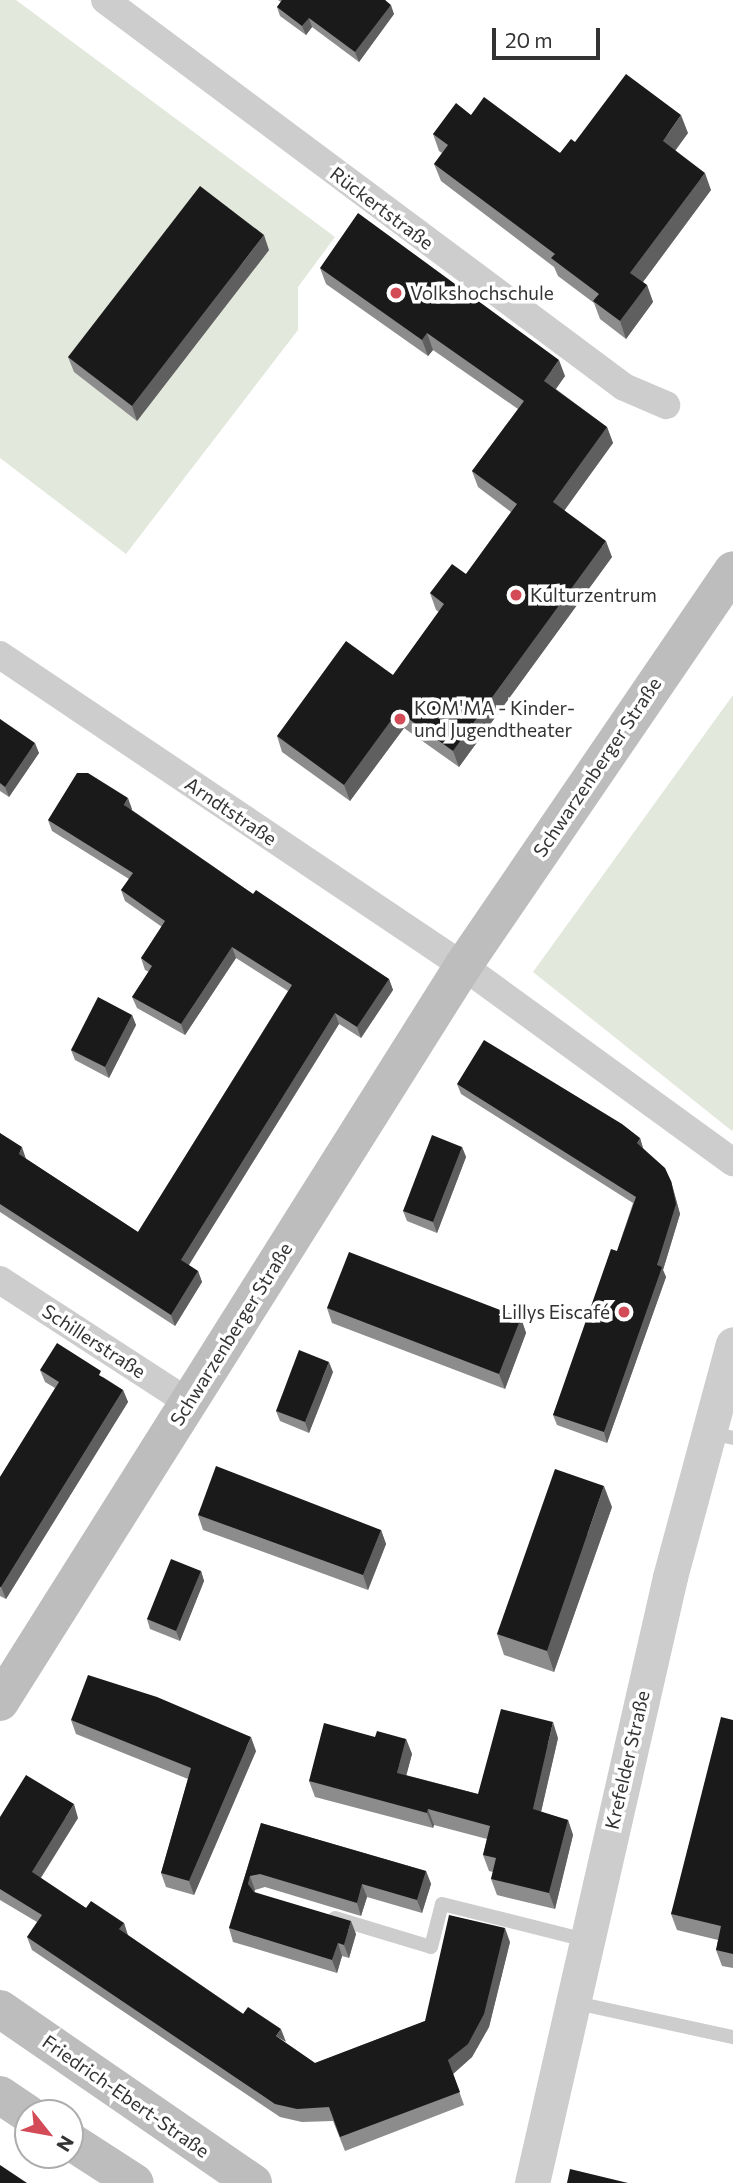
<!DOCTYPE html>
<html>
<head>
<meta charset="utf-8">
<style>
	body { margin:0 }
	#map { position:relative; width:733px; height:2183px; overflow:hidden; background:#fff; font-family:Commissioner,sans-serif }
	div>[style] { position:absolute }
	[style*='--x'] { left:calc(var(--x)*1px); top:calc(var(--y)*1px); width:calc(var(--w)*1px); rotate:calc(var(--a)*1deg) }
	.green>* { inset:0; background:#e3e8dd }
	.service>* { height:14px; margin:-7px; padding:0 7px; transform-origin:7px; border-radius:7px; background:#cdcdcd }
	.minor>* { height:28px; margin:-14px; padding:0 14px; transform-origin:14px; border-radius:14px; background:#cdcdcd }
	.tertiary>* { height:35px; margin:-17.5px; padding:0 17.5px; transform-origin:17.5px; border-radius:17.5px; background:#cdcdcd }
	.secondary>* { height:38px; margin:-19px; padding:0 19px; transform-origin:19px; border-radius:19px; background:#bdbdbd }
	.wall>* { inset:0; background:#8c8c8c }
	.shaded-wall>* { inset:0; background:#5f5f5f }
	.building>* { inset:0; background:#1a1a1a }
	.dots>* { width:19px; height:19px; translate:-50% -50%; box-sizing:border-box; border:4px solid #fff; border-radius:50% }
	span { translate:-50% -50%; white-space:nowrap; text-align:center; line-height:1.15; -webkit-text-stroke:7px #fff; paint-order:stroke }
	.street-label { font-size:19px; color:#333 }
	.poi-label { font-size:19px; color:#333 }
	.left { translate:0 -50%; text-align:left }
	.right { translate:-100% -50%; text-align:right }
	.north { position:absolute; left:14px; top:2099px; width:70px; height:70px; box-sizing:border-box; background:#fff; border:2px solid #adadad; border-radius:50%; rotate:121deg; font-size:19px; font-weight:700; line-height:28px; text-align:center; color:#333 }
	.north::after { content:''; display:block; margin:auto; width:24px; height:32px; background:#d34b57; clip-path:polygon(50% 0,100% 100%,50% 72%,0 100%) }
	.scale { position:absolute; left:492px; top:28px; width:108px; height:32px; box-sizing:border-box; border:4px solid #333; border-top:0; padding-left:9px; font-size:21px; line-height:24px; white-space:nowrap; color:#333; -webkit-text-stroke:5px #fff; paint-order:stroke }
</style>
</head>
<body>
<div id="map">
	<div class="green">
		<div style="clip-path:polygon(0 0,16px 0,335px 237px,298px 287px,298px 330px,126px 554px,0 458px)"></div>
		<div style="clip-path:polygon(733px 695px,733px 1129px,732px 1131px,533px 972px)"></div>
	</div>
	<div class="service">
		<div style="--x:710;--y:1433;--w:24;--a:12"></div>
		<div style="--x:335;--y:1918;--w:100;--a:16.8"></div>
		<div style="--x:431;--y:1947;--w:44;--a:-75.7"></div>
		<div style="--x:442;--y:1904;--w:147;--a:14.1"></div>
		<div style="--x:572;--y:2002;--w:165;--a:12.3"></div>
	</div>
	<div class="minor">
		<div style="--x:105;--y:0;--w:647;--a:36.71"></div>
		<div style="--x:624;--y:387;--w:46;--a:23.2"></div>
		<div style="--x:0;--y:655;--w:558;--a:33.89"></div>
		<div style="--x:463;--y:966;--w:334;--a:36"></div>
		<div style="--x:0;--y:1280;--w:224;--a:33"></div>
	</div>
	<div class="tertiary">
		<div style="--x:532;--y:2183;--w:622;--a:-77.17"></div>
		<div style="--x:670;--y:1577;--w:241;--a:-74.9"></div>
	</div>
	<div class="secondary">
		<div style="--x:0;--y:1702;--w:870;--a:-57.83"></div>
		<div style="--x:463;--y:966;--w:479;--a:-55.7"></div>
		<div style="--x:0;--y:2009;--w:307;--a:34.5"></div>
		<div style="--x:0;--y:2095;--w:34;--a:34"></div>
		<div style="--x:70;--y:2141;--w:77;--a:32.9"></div>
	</div>
	<div class="wall">
		<div style="clip-path:polygon(278px 0,385px 0,394px 14px,359px 62px,312px 27px,306px 35px,280px 16px,277px 7px,281px 2px)"></div>
		<div style="clip-path:polygon(471px 115px,560px 153px,575px 142px,688px 133px,675px 150px,711px 190px,643px 282px,647px 285px,653px 302px,626px 339px,600px 319px,594px 303px,558px 276px,554px 267px,441px 181px,434px 164px,442px 153px,439px 151px,433px 134px)"></div>
		<div style="clip-path:polygon(269px 250px,137px 421px,74px 372px,68px 357px)"></div>
		<div style="clip-path:polygon(320px 268px,565px 376px,556px 389px,607px 427px,613px 443px,564px 510px,612px 557px,459px 767px,404px 728px,350px 801px,282px 752px,277px 736px,393px 675px,439px 612px,436px 610px,430px 593px,466px 574px,511px 512px,478px 487px,472px 471px,518px 409px,433px 350px,428px 356px,326px 284px)"></div>
		<div style="clip-path:polygon(0 719px,39px 753px,9px 797px,0 791px)"></div>
		<div style="clip-path:polygon(132px 809px,132px 810px,253px 894px,389px 979px,393px 990px,361px 1038px,339px 1024px,189px 1265px,198px 1271px,202px 1282px,175px 1326px,0 1212px,0 1133px,26px 1159px,138px 1232px,288px 991px,236px 958px,185px 1035px,137px 1008px,132px 997px,149px 972px,145px 970px,141px 958px,162px 927px,125px 901px,121px 890px,129px 879px,52px 831px,48px 820px)"></div>
		<div style="clip-path:polygon(132px 1015px,136px 1025px,109px 1078px,75px 1060px,71px 1050px)"></div>
		<div style="clip-path:polygon(457px 1084px,640px 1138px,643px 1148px,671px 1181px,680px 1214px,663px 1270px,666px 1277px,607px 1443px,557px 1425px,553px 1415px,617px 1251px,633px 1203px,461px 1094px)"></div>
		<div style="clip-path:polygon(462px 1147px,466px 1157px,437px 1233px,407px 1221px,403px 1211px)"></div>
		<div style="clip-path:polygon(327px 1308px,521px 1318px,526px 1333px,505px 1389px,332px 1323px)"></div>
		<div style="clip-path:polygon(40px 1370px,103px 1377px,123px 1390px,128px 1402px,6px 1599px,0 1596px,0 1477px,55px 1388px,45px 1382px)"></div>
		<div style="clip-path:polygon(333px 1372px,309px 1433px,280px 1421px,276px 1411px)"></div>
		<div style="clip-path:polygon(612px 1507px,554px 1672px,504px 1655px,497px 1634px)"></div>
		<div style="clip-path:polygon(198px 1515px,381px 1530px,386px 1544px,368px 1590px,203px 1530px)"></div>
		<div style="clip-path:polygon(201px 1571px,204px 1581px,180px 1641px,150px 1629px,147px 1619px)"></div>
		<div style="clip-path:polygon(71px 1720px,256px 1751px,194px 1895px,166px 1887px,161px 1873px,188px 1779px,76px 1734px)"></div>
		<div style="clip-path:polygon(733px 1720px,733px 1968px,722px 1966px,716px 1950px,718px 1940px,677px 1930px,671px 1914px)"></div>
		<div style="clip-path:polygon(375px 1737px,406px 1739px,412px 1754px,406px 1775px,478px 1794px,558px 1738px,541px 1812px,568px 1820px,573px 1835px,555px 1909px,497px 1895px,491px 1879px,493px 1872px,489px 1871px,483px 1855px,487px 1839px,434px 1825px,433px 1828px,315px 1797px,309px 1781px)"></div>
		<div style="clip-path:polygon(0 1817px,78px 1818px,41px 1878px,86px 1908px,124px 1923px,128px 1935px,315px 2063px,425px 2021px,510px 1942px,489px 2027px,472px 2057px,453px 2074px,464px 2105px,345px 2151px,333px 2121px,302px 2122px,280px 2117px,32px 1950px,27px 1937px,37px 1922px,0 1900px)"></div>
		<div style="clip-path:polygon(261px 1823px,426px 1871px,431px 1884px,422px 1913px,367px 1897px,361px 1916px,265px 1887px,255px 1890px,254px 1892px,356px 1934px,349px 1958px,342px 1956px,337px 1973px,233px 1942px,229px 1928px)"></div>
	</div>
	<div class="shaded-wall">
		<div style="clip-path:polygon(391px 5px,394px 14px,359px 62px,355px 52px)"></div>
		<div style="clip-path:polygon(309px 18px,312px 27px,306px 35px,302px 26px)"></div>
		<div style="clip-path:polygon(681px 115px,688px 133px,670px 158px,663px 141px)"></div>
		<div style="clip-path:polygon(705px 173px,711px 190px,637px 290px,630px 273px)"></div>
		<div style="clip-path:polygon(264px 235px,269px 250px,137px 421px,132px 406px)"></div>
		<div style="clip-path:polygon(647px 285px,653px 302px,626px 339px,620px 321px)"></div>
		<div style="clip-path:polygon(427px 333px,433px 350px,428px 356px,422px 340px)"></div>
		<div style="clip-path:polygon(559px 360px,565px 376px,550px 397px,544px 381px)"></div>
		<div style="clip-path:polygon(607px 427px,613px 443px,559px 518px,553px 502px)"></div>
		<div style="clip-path:polygon(606px 541px,612px 557px,459px 767px,453px 751px)"></div>
		<div style="clip-path:polygon(398px 711px,404px 728px,350px 801px,344px 785px)"></div>
		<div style="clip-path:polygon(35px 743px,39px 753px,9px 797px,5px 787px)"></div>
		<div style="clip-path:polygon(128px 798px,132px 809px,128px 816px,124px 805px)"></div>
		<div style="clip-path:polygon(232px 947px,236px 958px,185px 1035px,181px 1024px)"></div>
		<div style="clip-path:polygon(389px 979px,393px 990px,361px 1038px,357px 1027px)"></div>
		<div style="clip-path:polygon(335px 1013px,339px 1024px,185px 1271px,181px 1260px)"></div>
		<div style="clip-path:polygon(132px 1015px,136px 1025px,109px 1078px,105px 1067px)"></div>
		<div style="clip-path:polygon(640px 1138px,643px 1148px,637px 1143px)"></div>
		<div style="clip-path:polygon(22px 1147px,26px 1159px,19px 1154px)"></div>
		<div style="clip-path:polygon(462px 1147px,466px 1157px,437px 1233px,433px 1222px)"></div>
		<div style="clip-path:polygon(671px 1181px,680px 1214px,663px 1270px,666px 1277px,607px 1443px,604px 1432px,657px 1265px)"></div>
		<div style="clip-path:polygon(198px 1271px,202px 1282px,175px 1326px,171px 1315px)"></div>
		<div style="clip-path:polygon(521px 1318px,526px 1333px,505px 1389px,499px 1374px)"></div>
		<div style="clip-path:polygon(329px 1362px,333px 1372px,309px 1433px,305px 1422px)"></div>
		<div style="clip-path:polygon(123px 1390px,128px 1402px,6px 1599px,1px 1587px)"></div>
		<div style="clip-path:polygon(604px 1486px,612px 1507px,554px 1672px,547px 1651px)"></div>
		<div style="clip-path:polygon(381px 1530px,386px 1544px,368px 1590px,363px 1575px)"></div>
		<div style="clip-path:polygon(201px 1571px,204px 1581px,180px 1641px,176px 1631px)"></div>
		<div style="clip-path:polygon(553px 1722px,558px 1738px,538px 1825px,533px 1809px)"></div>
		<div style="clip-path:polygon(251px 1737px,256px 1751px,194px 1895px,189px 1881px)"></div>
		<div style="clip-path:polygon(406px 1739px,412px 1754px,403px 1788px,397px 1773px)"></div>
		<div style="clip-path:polygon(74px 1804px,78px 1818px,36px 1885px,32px 1872px)"></div>
		<div style="clip-path:polygon(428px 1809px,434px 1825px,433px 1828px,427px 1813px)"></div>
		<div style="clip-path:polygon(568px 1820px,573px 1835px,555px 1909px,549px 1893px)"></div>
		<div style="clip-path:polygon(426px 1871px,431px 1884px,422px 1913px,417px 1900px)"></div>
		<div style="clip-path:polygon(250px 1876px,255px 1890px,253px 1898px,248px 1884px)"></div>
		<div style="clip-path:polygon(362px 1884px,367px 1897px,361px 1916px,357px 1903px)"></div>
		<div style="clip-path:polygon(351px 1921px,356px 1934px,349px 1958px,344px 1945px)"></div>
		<div style="clip-path:polygon(124px 1923px,128px 1936px,119px 1929px)"></div>
		<div style="clip-path:polygon(505px 1928px,510px 1942px,489px 2027px,472px 2057px,453px 2074px,448px 2060px)"></div>
		<div style="clip-path:polygon(338px 1943px,342px 1956px,337px 1973px,332px 1960px)"></div>
		<div style="clip-path:polygon(281px 2029px,286px 2042px,276px 2036px)"></div>
	</div>
	<div class="building">
		<div style="clip-path:polygon(282px 0,385px 0,391px 5px,355px 52px,309px 18px,302px 26px,277px 7px)"></div>
		<div style="clip-path:polygon(626px 74px,681px 115px,663px 141px,705px 173px,630px 273px,647px 285px,620px 321px,593px 301px,599px 294px,551px 258px,555px 254px,434px 164px,448px 145px,433px 134px,456px 103px,471px 115px,484px 97px,560px 153px,571px 139px,575px 142px)"></div>
		<div style="clip-path:polygon(200px 186px,264px 235px,132px 406px,68px 357px)"></div>
		<div style="clip-path:polygon(358px 213px,559px 360px,544px 381px,607px 427px,553px 502px,606px 541px,453px 751px,398px 711px,344px 785px,277px 736px,346px 641px,393px 675px,444px 604px,430px 593px,452px 564px,466px 574px,517px 504px,472px 471px,524px 401px,427px 333px,422px 340px,320px 268px)"></div>
		<div style="clip-path:polygon(0 719px,35px 743px,5px 787px,0 783px)"></div>
		<div style="clip-path:polygon(77px 773px,88px 773px,128px 798px,124px 805px,253px 894px,256px 890px,389px 979px,357px 1027px,335px 1013px,181px 1260px,198px 1271px,171px 1315px,0 1204px,0 1133px,22px 1147px,19px 1154px,138px 1232px,292px 985px,232px 947px,181px 1024px,132px 997px,152px 966px,141px 958px,165px 921px,121px 890px,133px 873px,48px 820px)"></div>
		<div style="clip-path:polygon(98px 997px,132px 1015px,105px 1067px,71px 1050px)"></div>
		<div style="clip-path:polygon(484px 1040px,622px 1124px,640px 1138px,637px 1143px,665px 1168px,671px 1181px,676px 1204px,657px 1265px,662px 1267px,604px 1432px,553px 1415px,611px 1249px,617px 1251px,636px 1197px,457px 1084px)"></div>
		<div style="clip-path:polygon(432px 1135px,462px 1147px,433px 1222px,403px 1211px)"></div>
		<div style="clip-path:polygon(349px 1252px,521px 1318px,499px 1374px,327px 1308px)"></div>
		<div style="clip-path:polygon(57px 1343px,101px 1371px,99px 1375px,123px 1390px,1px 1587px,0 1587px,0 1477px,59px 1382px,40px 1370px)"></div>
		<div style="clip-path:polygon(299px 1350px,329px 1362px,305px 1422px,276px 1411px)"></div>
		<div style="clip-path:polygon(216px 1466px,381px 1530px,363px 1575px,198px 1515px)"></div>
		<div style="clip-path:polygon(555px 1469px,604px 1486px,547px 1651px,497px 1634px)"></div>
		<div style="clip-path:polygon(171px 1559px,201px 1571px,176px 1631px,147px 1619px)"></div>
		<div style="clip-path:polygon(88px 1675px,157px 1697px,251px 1737px,189px 1881px,161px 1873px,191px 1768px,71px 1720px)"></div>
		<div style="clip-path:polygon(501px 1709px,553px 1722px,533px 1809px,568px 1820px,549px 1893px,491px 1879px,496px 1858px,483px 1855px,490px 1826px,428px 1809px,427px 1813px,309px 1781px,324px 1723px,375px 1737px,377px 1731px,406px 1739px,397px 1773px,478px 1794px)"></div>
		<div style="clip-path:polygon(721px 1717px,733px 1720px,733px 1954px,716px 1950px,721px 1926px,671px 1914px)"></div>
		<div style="clip-path:polygon(26px 1775px,74px 1804px,32px 1872px,86px 1908px,91px 1901px,124px 1923px,119px 1929px,243px 2014px,248px 2007px,281px 2029px,276px 2036px,315px 2063px,425px 2021px,449px 1915px,505px 1928px,484px 2014px,468px 2044px,448px 2060px,460px 2092px,340px 2137px,329px 2107px,297px 2109px,275px 2104px,27px 1937px,42px 1915px,0 1889px,0 1817px)"></div>
		<div style="clip-path:polygon(261px 1823px,426px 1871px,417px 1900px,362px 1884px,357px 1903px,260px 1874px,250px 1876px,248px 1884px,254px 1892px,351px 1921px,344px 1945px,338px 1943px,332px 1960px,229px 1928px)"></div>
		<div style="clip-path:polygon(0 2165px,27px 2183px,0 2183px)"></div>
		<div style="clip-path:polygon(570px 2169px,628px 2183px,567px 2183px)"></div>
	</div>
	<div class="dots">
		<div style="left:396px;top:293px;background:#d34b57"></div>
		<div style="left:516px;top:595px;background:#d34b57"></div>
		<div style="left:400px;top:719px;background:#d34b57"></div>
		<div style="left:624px;top:1312px;background:#d34b57"></div>
	</div>
	<div class="street-label">
		<span style="left:382px;top:208px;rotate:37deg">Rückertstraße</span>
		<span style="left:597px;top:767px;rotate:-56deg">Schwarzenberger Straße</span>
		<span style="left:231px;top:811px;rotate:34deg">Arndtstraße</span>
		<span style="left:231px;top:1334px;rotate:-58deg">Schwarzenberger Straße</span>
		<span style="left:94px;top:1341px;rotate:33deg">Schillerstraße</span>
		<span style="left:627px;top:1760px;rotate:-77deg">Krefelder Straße</span>
		<span style="left:126px;top:2096px;rotate:35deg">Friedrich-Ebert-Straße</span>
	</div>
	<div class="poi-label">
		<span class="left" style="left:410px;top:293px">Volkshochschule</span>
		<span class="left" style="left:530px;top:595px">Kulturzentrum</span>
		<span class="left" style="left:414px;top:719px">KOM'MA - Kinder-<br>und Jugendtheater</span>
		<span class="right" style="left:610px;top:1312px">Lillys Eiscafé</span>
	</div>
	<div class="north">N</div>
	<div class="scale">20 m</div>
</div>
</body>
</html>
